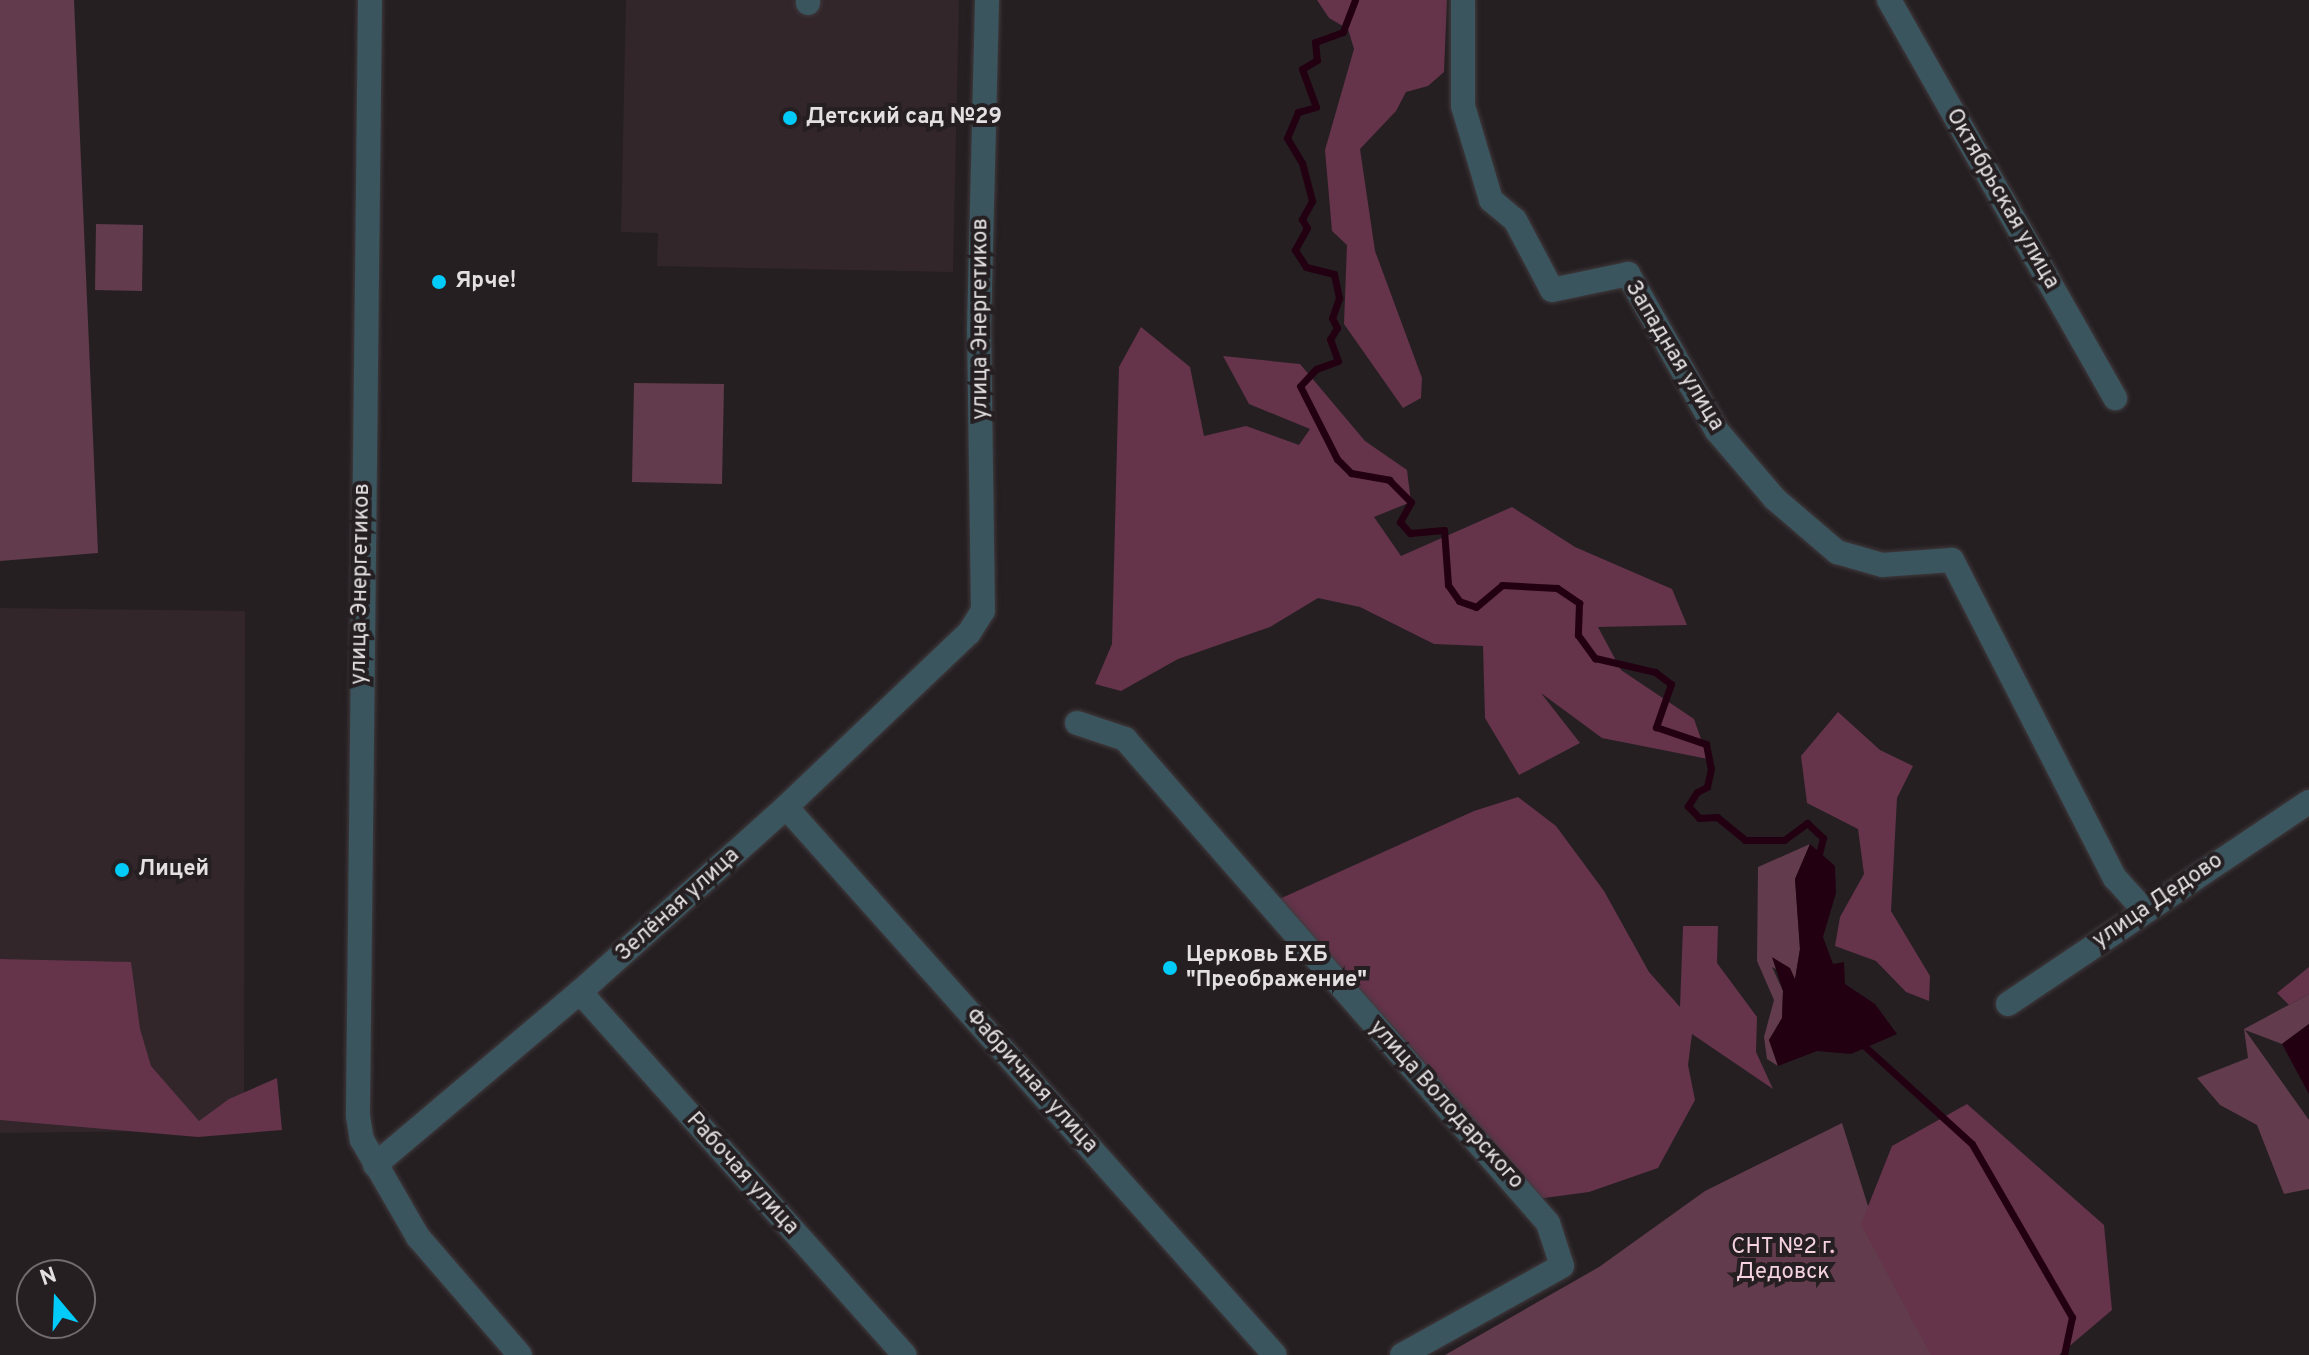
<!DOCTYPE html>
<html>
<head>
<meta charset="utf-8">
<style>
	body { margin:0 }
	#map { position:relative; width:2309px; height:1355px; overflow:hidden; background:#251f22; font-family:Overpass,sans-serif }
	div>[style] { position:absolute }
	[style*='--x'] { left:calc(var(--x)*1px); top:calc(var(--y)*1px); width:calc(var(--w)*1px); rotate:calc(var(--a)*1deg) }
	.built>* { inset:0; background:#32262b }
	.green>* { inset:0; background:#623b4c }
	.forest>* { inset:0; background:#65334a }
	.water>* { inset:0; background:#230011 }
	.stream>* { height:7px; margin:-3.5px; padding:0 3.5px; transform-origin:3.5px; border-radius:3.5px; background:#230011 }
	.roads { filter:drop-shadow(0 0 2px #403a3d) drop-shadow(0 0 2px #403a3d) }
	.street>* { height:24px; margin:-12px; padding:0 12px; transform-origin:12px; border-radius:12px; background:#3b555e }
	.dots>* { width:22px; height:22px; translate:-50% -50%; box-sizing:border-box; border:4px solid #251f22; border-radius:50% }
	span { translate:-50% -50%; white-space:nowrap; text-align:center; line-height:1.15; -webkit-text-stroke:8px #251f22; paint-order:stroke }
	.poi-label { font-size:22px; color:#e4e0e2; font-weight:700 }
	.left { translate:0 -50%; text-align:left }
	.street-label { font-size:22px; color:#e4e0e2 }
	.park-label { font-size:22px; color:#f5d2e0 }
	.north { position:absolute; left:16px; top:1259px; width:80px; height:80px; box-sizing:border-box; background:#251f22; border:2px solid #716c6f; border-radius:50%; rotate:341deg; font-size:22px; font-weight:700; line-height:32px; text-align:center; color:#e4e0e2 }
	.north::after { content:''; display:block; margin:auto; width:28px; height:36px; background:#00cbf9; clip-path:polygon(50% 0,100% 100%,50% 72%,0 100%) }
</style>
</head>
<body>
<div id="map">
	<div class="built">
		<div style="clip-path:polygon(626px 0,959px 0,953px 272px,657px 266px,658px 233px,621px 232px)"></div>
		<div style="clip-path:polygon(0 608px,245px 611px,244px 1130px,0 1133px)"></div>
	</div>
	<div class="green">
		<div style="clip-path:polygon(0 0,74px 0,98px 553px,0 561px)"></div>
		<div style="clip-path:polygon(96px 224px,143px 225px,142px 291px,95px 290px)"></div>
		<div style="clip-path:polygon(634px 383px,724px 384px,722px 484px,632px 482px)"></div>
		<div style="clip-path:polygon(1810px 844px,1795px 879px,1800px 949px,1795px 980px,1772px 967px,1783px 991px,1782px 1018px,1769px 1040px,1778px 1066px,1767px 1059px,1764px 1037px,1774px 1000px,1757px 961px,1758px 867px)"></div>
		<div style="clip-path:polygon(2309px 994px,2309px 1024px,2282px 1044px,2245px 1030px,2309px 1120px,2309px 1189px,2284px 1194px,2257px 1125px,2220px 1105px,2197px 1078px,2248px 1058px,2244px 1029px)"></div>
		<div style="clip-path:polygon(1842px 1123px,1889px 1273px,1947px 1355px,1445px 1355px,1599px 1267px,1705px 1191px)"></div>
	</div>
	<div class="forest">
		<div style="clip-path:polygon(1317px 0,1447px 0,1444px 72px,1428px 86px,1406px 92px,1396px 111px,1360px 149px,1375px 251px,1422px 378px,1421px 398px,1403px 408px,1344px 324px,1347px 245px,1332px 231px,1325px 150px,1354px 49px,1348px 29px,1329px 18px)"></div>
		<div style="clip-path:polygon(1141px 327px,1190px 367px,1204px 436px,1246px 426px,1299px 445px,1310px 429px,1249px 404px,1223px 356px,1300px 364px,1365px 441px,1407px 470px,1411px 502px,1374px 517px,1401px 556px,1512px 507px,1575px 547px,1672px 589px,1687px 625px,1598px 627px,1621px 670px,1694px 719px,1708px 759px,1602px 738px,1541px 693px,1580px 743px,1519px 775px,1485px 718px,1483px 646px,1434px 644px,1360px 607px,1318px 598px,1270px 627px,1178px 659px,1121px 691px,1095px 684px,1112px 644px,1119px 367px)"></div>
		<div style="clip-path:polygon(1838px 712px,1880px 750px,1913px 766px,1897px 798px,1891px 911px,1930px 976px,1929px 1001px,1906px 992px,1876px 961px,1835px 946px,1840px 917px,1864px 874px,1858px 829px,1807px 803px,1801px 756px)"></div>
		<div style="clip-path:polygon(1518px 797px,1556px 826px,1604px 891px,1649px 972px,1680px 1007px,1683px 926px,1718px 926px,1717px 963px,1757px 1017px,1756px 1052px,1773px 1089px,1692px 1034px,1688px 1065px,1695px 1100px,1658px 1168px,1589px 1192px,1529px 1200px,1275px 901px,1474px 811px)"></div>
		<div style="clip-path:polygon(0 959px,131px 962px,140px 1029px,151px 1066px,199px 1121px,229px 1099px,277px 1078px,282px 1130px,198px 1137px,0 1120px)"></div>
		<div style="clip-path:polygon(2309px 967px,2309px 994px,2289px 1005px,2277px 993px)"></div>
		<div style="clip-path:polygon(1967px 1104px,2104px 1225px,2112px 1310px,2059px 1355px,1931px 1355px,1861px 1224px,1892px 1146px)"></div>
	</div>
	<div class="water">
		<div style="clip-path:polygon(1810px 844px,1835px 866px,1836px 893px,1823px 937px,1833px 964px,1844px 962px,1845px 984px,1875px 1004px,1897px 1034px,1851px 1054px,1817px 1051px,1778px 1066px,1769px 1040px,1782px 1018px,1783px 991px,1772px 957px,1790px 968px,1795px 979px,1800px 949px,1795px 879px)"></div>
		<div style="clip-path:polygon(2309px 1024px,2309px 1094px,2282px 1044px)"></div>
	</div>
	<div class="stream">
		<div style="--x:1355;--y:0;--w:34;--a:111"></div>
		<div style="--x:1343;--y:32;--w:30;--a:160"></div>
		<div style="--x:1315;--y:42;--w:18;--a:84"></div>
		<div style="--x:1317;--y:60;--w:17;--a:149"></div>
		<div style="--x:1302;--y:69;--w:40;--a:69.8"></div>
		<div style="--x:1316;--y:107;--w:19;--a:164"></div>
		<div style="--x:1298;--y:112;--w:28;--a:113"></div>
		<div style="--x:1287;--y:138;--w:29;--a:59"></div>
		<div style="--x:1302;--y:163;--w:39;--a:75"></div>
		<div style="--x:1312;--y:201;--w:21;--a:119"></div>
		<div style="--x:1302;--y:219;--w:10;--a:61"></div>
		<div style="--x:1307;--y:228;--w:25;--a:119"></div>
		<div style="--x:1295;--y:250;--w:20;--a:57"></div>
		<div style="--x:1306;--y:267;--w:29;--a:14"></div>
		<div style="--x:1334;--y:274;--w:25;--a:78"></div>
		<div style="--x:1339;--y:298;--w:21;--a:109"></div>
		<div style="--x:1332;--y:318;--w:11;--a:63"></div>
		<div style="--x:1337;--y:328;--w:13;--a:122"></div>
		<div style="--x:1330;--y:339;--w:23;--a:70"></div>
		<div style="--x:1338;--y:361;--w:23;--a:160"></div>
		<div style="--x:1316;--y:369;--w:23;--a:133"></div>
		<div style="--x:1300;--y:386;--w:82;--a:63.1"></div>
		<div style="--x:1337;--y:459;--w:20;--a:45"></div>
		<div style="--x:1351;--y:473;--w:39;--a:10"></div>
		<div style="--x:1389;--y:480;--w:31;--a:45"></div>
		<div style="--x:1411;--y:502;--w:23;--a:119"></div>
		<div style="--x:1400;--y:522;--w:15;--a:48"></div>
		<div style="--x:1410;--y:533;--w:34;--a:-5"></div>
		<div style="--x:1444;--y:530;--w:55;--a:85.8"></div>
		<div style="--x:1448;--y:585;--w:19;--a:55"></div>
		<div style="--x:1459;--y:601;--w:18;--a:19"></div>
		<div style="--x:1476;--y:607;--w:34;--a:-40"></div>
		<div style="--x:1502;--y:585;--w:55;--a:3.1"></div>
		<div style="--x:1557;--y:588;--w:27;--a:34"></div>
		<div style="--x:1579;--y:603;--w:32;--a:92"></div>
		<div style="--x:1578;--y:635;--w:29;--a:54"></div>
		<div style="--x:1595;--y:658;--w:62;--a:13.1"></div>
		<div style="--x:1655;--y:672;--w:20;--a:37"></div>
		<div style="--x:1671;--y:684;--w:46;--a:109.2"></div>
		<div style="--x:1656;--y:727;--w:53;--a:18.8"></div>
		<div style="--x:1706;--y:744;--w:25;--a:79"></div>
		<div style="--x:1711;--y:769;--w:18;--a:103"></div>
		<div style="--x:1707;--y:787;--w:11;--a:153"></div>
		<div style="--x:1697;--y:792;--w:17;--a:123"></div>
		<div style="--x:1688;--y:806;--w:16;--a:47"></div>
		<div style="--x:1699;--y:818;--w:18;--a:-3"></div>
		<div style="--x:1717;--y:817;--w:36;--a:39"></div>
		<div style="--x:1745;--y:840;--w:39;--a:0"></div>
		<div style="--x:1784;--y:840;--w:29;--a:-36"></div>
		<div style="--x:1807;--y:823;--w:22;--a:43"></div>
		<div style="--x:1823;--y:838;--w:21;--a:104"></div>
		<div style="--x:1860;--y:1042;--w:151;--a:42.3"></div>
		<div style="--x:1972;--y:1144;--w:200;--a:60"></div>
		<div style="--x:2072;--y:1317;--w:39;--a:102"></div>
	</div>
	<div class="roads">
		<div class="street">
			<div style="--x:370;--y:0;--w:1116;--a:90.62"></div>
			<div style="--x:358;--y:1116;--w:24;--a:81"></div>
			<div style="--x:362;--y:1140;--w:112;--a:60"></div>
			<div style="--x:418;--y:1237;--w:156;--a:49.2"></div>
			<div style="--x:808;--y:0;--w:3;--a:90"></div>
			<div style="--x:1463;--y:0;--w:106;--a:90"></div>
			<div style="--x:1463;--y:106;--w:98;--a:73.4"></div>
			<div style="--x:1491;--y:200;--w:31;--a:40"></div>
			<div style="--x:1515;--y:220;--w:79;--a:62.1"></div>
			<div style="--x:1552;--y:290;--w:78;--a:-11.9"></div>
			<div style="--x:1628;--y:274;--w:180;--a:60.5"></div>
			<div style="--x:1717;--y:431;--w:89;--a:49.5"></div>
			<div style="--x:1775;--y:499;--w:82;--a:40.5"></div>
			<div style="--x:1837;--y:552;--w:47;--a:16.1"></div>
			<div style="--x:1882;--y:565;--w:70;--a:-4.1"></div>
			<div style="--x:1952;--y:560;--w:357;--a:62.9"></div>
			<div style="--x:2115;--y:878;--w:42;--a:47.9"></div>
			<div style="--x:1889;--y:0;--w:458;--a:60.4"></div>
			<div style="--x:1077;--y:723;--w:51;--a:18.4"></div>
			<div style="--x:1125;--y:739;--w:643;--a:48.85"></div>
			<div style="--x:1548;--y:1223;--w:45;--a:72"></div>
			<div style="--x:1562;--y:1266;--w:183;--a:150.9"></div>
			<div style="--x:786;--y:807;--w:734;--a:48.26"></div>
			<div style="--x:580;--y:992;--w:487;--a:48.2"></div>
			<div style="--x:2008;--y:1004;--w:362;--a:-33.9"></div>
			<div style="--x:375;--y:1165;--w:268;--a:-40.2"></div>
			<div style="--x:580;--y:992;--w:277;--a:-41.9"></div>
			<div style="--x:786;--y:807;--w:253;--a:-43.6"></div>
			<div style="--x:969;--y:633;--w:26;--a:-58"></div>
			<div style="--x:983;--y:611;--w:282;--a:-90.8"></div>
			<div style="--x:979;--y:329;--w:329;--a:-88.6"></div>
		</div>
	</div>
	<div class="dots">
		<div style="left:790px;top:118px;background:#00cbf9"></div>
		<div style="left:439px;top:282px;background:#00cbf9"></div>
		<div style="left:122px;top:870px;background:#00cbf9"></div>
		<div style="left:1170px;top:968px;background:#00cbf9"></div>
	</div>
	<div class="poi-label">
		<span class="left" style="left:806px;top:118px">Детский сад №29</span>
		<span class="left" style="left:455px;top:282px">Ярче!</span>
		<span class="left" style="left:138px;top:870px">Лицей</span>
		<span class="left" style="left:1186px;top:968px">Церковь ЕХБ<br>"Преображение"</span>
	</div>
	<div class="street-label">
		<span style="left:2002px;top:199px;rotate:60deg">Октябрьская улица</span>
		<span style="left:981px;top:319px;rotate:-90deg">улица Энергетиков</span>
		<span style="left:1674px;top:356px;rotate:59deg">Западная улица</span>
		<span style="left:361px;top:584px;rotate:-89deg">улица Энергетиков</span>
		<span style="left:2158px;top:901px;rotate:-34deg">улица Дедово</span>
		<span style="left:678px;top:905px;rotate:-42deg">Зелёная улица</span>
		<span style="left:1031px;top:1081px;rotate:48deg">Фабричная улица</span>
		<span style="left:1446px;top:1105px;rotate:48deg">улица Володарского</span>
		<span style="left:742px;top:1174px;rotate:48deg">Рабочая улица</span>
	</div>
	<div class="park-label">
		<span style="left:1783px;top:1260px">СНТ №2 г.<br>Дедовск</span>
	</div>
	<div class="north">N</div>
</div>
</body>
</html>
